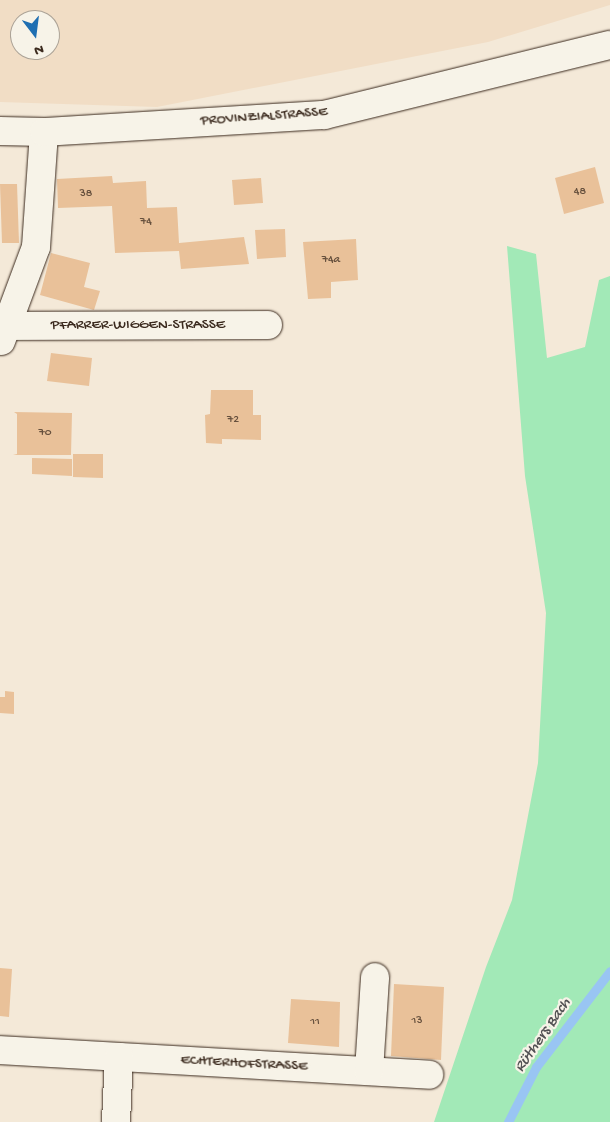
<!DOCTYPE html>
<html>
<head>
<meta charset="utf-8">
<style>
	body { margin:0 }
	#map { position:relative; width:610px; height:1122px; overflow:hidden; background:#f4e9d8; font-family:"Gochi Hand",sans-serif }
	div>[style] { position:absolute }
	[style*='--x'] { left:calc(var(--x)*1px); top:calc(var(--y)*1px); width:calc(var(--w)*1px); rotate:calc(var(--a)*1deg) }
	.built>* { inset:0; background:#f1ddc5 }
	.green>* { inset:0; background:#a2e9b7 }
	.stream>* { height:9px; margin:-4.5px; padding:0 4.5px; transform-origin:4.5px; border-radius:4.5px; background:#99c5f3 }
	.building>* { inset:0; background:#e9c199 }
	.roads { filter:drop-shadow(0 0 1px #3b2a1e) drop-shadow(0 0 1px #3b2a1e) }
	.minor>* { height:28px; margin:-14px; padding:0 14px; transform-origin:14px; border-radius:14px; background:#f7f3e8 }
	.primary>* { height:28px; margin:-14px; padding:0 14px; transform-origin:14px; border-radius:14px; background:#f7f3e8 }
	span { translate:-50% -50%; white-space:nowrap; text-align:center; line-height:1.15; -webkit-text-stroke:4.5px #f7f3e8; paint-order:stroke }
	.number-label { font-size:12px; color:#66503d }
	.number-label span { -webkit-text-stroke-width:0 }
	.street-label { font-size:15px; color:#3b2a1e }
	.water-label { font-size:16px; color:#525153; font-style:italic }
	.north { position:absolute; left:10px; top:10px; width:50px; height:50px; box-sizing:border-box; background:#f7f3e8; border:1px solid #aca397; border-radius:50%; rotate:165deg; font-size:14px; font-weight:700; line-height:20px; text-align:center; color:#3b2a1e }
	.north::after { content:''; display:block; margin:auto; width:18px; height:22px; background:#1f6fb2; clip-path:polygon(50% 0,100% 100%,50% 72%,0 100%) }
</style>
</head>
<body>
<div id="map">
	<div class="built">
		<div style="clip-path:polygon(evenodd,0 0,610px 0,610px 5px,488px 42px,157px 107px,0 102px,0 0,20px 20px,50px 20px,50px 50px,20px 50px,20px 20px)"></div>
	</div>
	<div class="green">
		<div style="clip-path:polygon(507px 246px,536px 254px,547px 358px,585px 347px,599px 280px,610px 276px,610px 1122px,434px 1122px,486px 967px,512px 900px,538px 763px,546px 613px,525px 476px)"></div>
	</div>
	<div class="stream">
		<div style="--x:508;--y:1122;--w:62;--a:-63"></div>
		<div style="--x:536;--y:1067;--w:121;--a:-52.4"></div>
	</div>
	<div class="building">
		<div style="clip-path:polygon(595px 167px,604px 203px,564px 214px,555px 178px)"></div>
		<div style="clip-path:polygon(112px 176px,113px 183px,146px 181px,147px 208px,177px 207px,179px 243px,244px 237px,249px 264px,181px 269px,179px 251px,115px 253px,112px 206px,58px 208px,57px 179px)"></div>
		<div style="clip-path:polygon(261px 178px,263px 203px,234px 205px,232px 180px)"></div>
		<div style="clip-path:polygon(0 184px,17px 184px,19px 243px,2px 243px)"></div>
		<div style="clip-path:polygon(285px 229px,286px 257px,257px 259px,255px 230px)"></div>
		<div style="clip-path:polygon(356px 239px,358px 280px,331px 282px,331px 298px,308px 299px,303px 242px)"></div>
		<div style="clip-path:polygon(51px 253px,90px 263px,84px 287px,100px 291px,94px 310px,40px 295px)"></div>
		<div style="clip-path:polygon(51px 353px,92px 358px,89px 386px,47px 381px)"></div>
		<div style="clip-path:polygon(211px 390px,253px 390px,253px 415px,261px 415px,261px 440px,222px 439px,222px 444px,206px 443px,205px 415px,210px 414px)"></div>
		<div style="clip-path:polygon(14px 412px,72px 413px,71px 455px,13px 455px,17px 454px,17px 414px)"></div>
		<div style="clip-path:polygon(73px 454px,103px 454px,103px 478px,73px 477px)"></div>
		<div style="clip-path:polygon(32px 458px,72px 459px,72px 476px,32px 474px)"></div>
		<div style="clip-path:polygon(5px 691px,14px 692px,14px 714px,0 713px,0 697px,5px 697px)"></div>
		<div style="clip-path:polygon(0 968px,12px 969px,9px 1017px,0 1016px)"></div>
		<div style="clip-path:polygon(394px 984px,444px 987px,441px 1060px,391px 1056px)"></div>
		<div style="clip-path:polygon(291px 999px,340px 1002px,339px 1047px,288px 1043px)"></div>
	</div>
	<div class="roads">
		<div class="minor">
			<div style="--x:7;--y:326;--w:261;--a:-0.2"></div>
			<div style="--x:1;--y:341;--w:100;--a:-69.6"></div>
			<div style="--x:36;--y:247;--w:115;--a:-86"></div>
			<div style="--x:0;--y:1050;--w:430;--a:3.3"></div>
			<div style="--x:369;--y:1071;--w:94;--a:-86.3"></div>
			<div style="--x:116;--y:1122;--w:65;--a:-87.4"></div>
		</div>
		<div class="primary">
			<div style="--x:0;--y:131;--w:44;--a:1.3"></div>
			<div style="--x:44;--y:132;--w:281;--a:-3.5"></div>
			<div style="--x:324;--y:115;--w:294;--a:-13.8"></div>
		</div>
	</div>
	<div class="number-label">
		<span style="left:580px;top:193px">48</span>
		<span style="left:86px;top:195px">38</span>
		<span style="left:146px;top:223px">74</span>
		<span style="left:331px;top:261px">74a</span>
		<span style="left:233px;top:421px">72</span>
		<span style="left:45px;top:434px">70</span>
		<span style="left:417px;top:1022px">13</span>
		<span style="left:315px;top:1023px">11</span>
	</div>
	<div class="street-label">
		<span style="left:264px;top:117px;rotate:-4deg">PROVINZIALSTRASSE</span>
		<span style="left:138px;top:326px">PFARRER-WIGGEN-STRASSE</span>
		<span style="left:244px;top:1064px;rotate:3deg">ECHTERHOFSTRASSE</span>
	</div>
	<div class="water-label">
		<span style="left:544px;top:1036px;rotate:-55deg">Rüthers Bach</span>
	</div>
	<div class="north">N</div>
</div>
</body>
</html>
